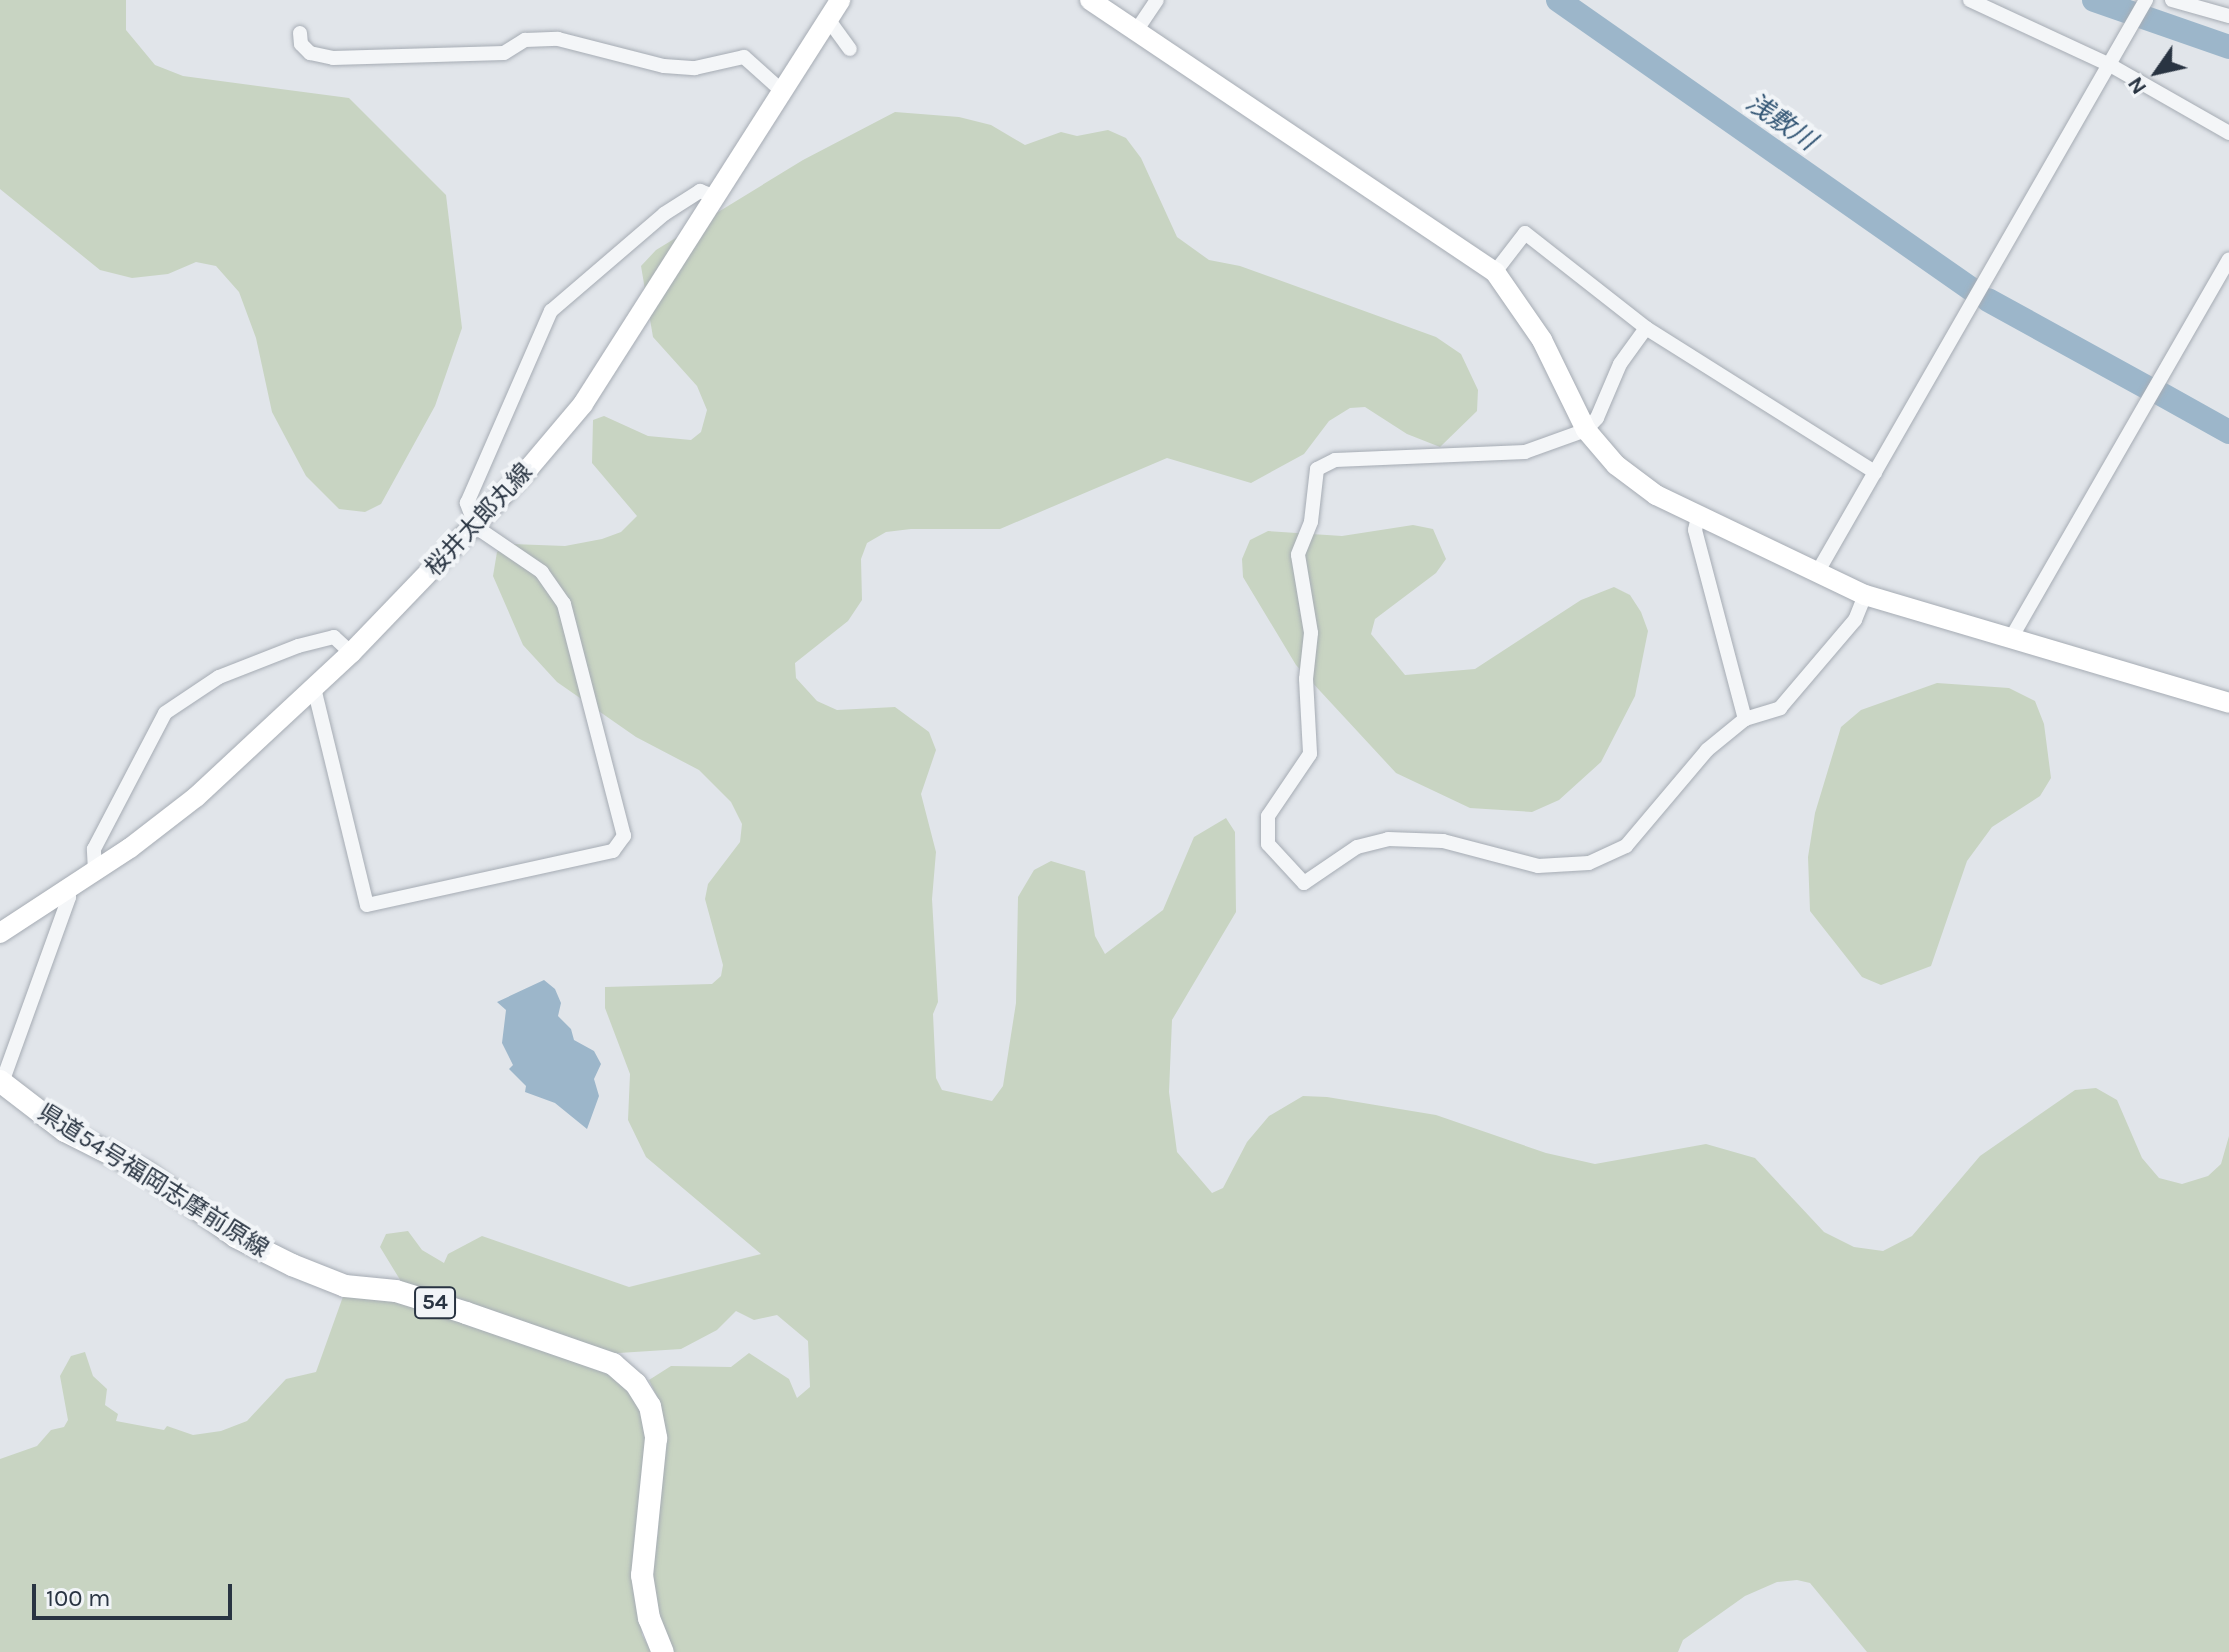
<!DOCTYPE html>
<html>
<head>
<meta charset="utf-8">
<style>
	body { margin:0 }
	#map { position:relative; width:2229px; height:1652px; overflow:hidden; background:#e1e5ea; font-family:Karla,"Noto Sans JP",sans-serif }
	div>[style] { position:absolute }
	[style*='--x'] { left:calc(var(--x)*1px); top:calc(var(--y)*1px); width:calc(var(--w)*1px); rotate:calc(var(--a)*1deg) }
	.green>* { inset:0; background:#c8d4c2 }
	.water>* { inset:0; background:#9cb6ca }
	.river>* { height:24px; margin:-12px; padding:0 12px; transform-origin:12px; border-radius:12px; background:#9cb6ca }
	.roads { filter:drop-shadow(0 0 2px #a6acb4) drop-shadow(0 0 2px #a6acb4) }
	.street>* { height:14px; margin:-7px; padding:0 7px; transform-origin:7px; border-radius:7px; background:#f4f6f8 }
	.secondary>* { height:20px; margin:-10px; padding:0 10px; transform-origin:10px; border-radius:10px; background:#fff }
	.primary>* { height:22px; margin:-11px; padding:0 11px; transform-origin:11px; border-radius:11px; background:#fff }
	span { translate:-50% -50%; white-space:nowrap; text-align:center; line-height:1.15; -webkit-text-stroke:8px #f1f4f7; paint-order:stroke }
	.shield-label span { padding:2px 6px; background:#f1f4f7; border:2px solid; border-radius:6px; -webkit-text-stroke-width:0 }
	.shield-label { font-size:22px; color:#293442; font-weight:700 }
	.street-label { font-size:24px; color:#293442 }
	.water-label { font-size:26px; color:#335675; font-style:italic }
	.north { position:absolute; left:2117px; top:32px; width:80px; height:80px; -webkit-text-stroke:6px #f1f4f7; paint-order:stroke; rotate:236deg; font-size:22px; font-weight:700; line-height:32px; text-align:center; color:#293442 }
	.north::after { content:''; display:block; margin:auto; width:28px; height:36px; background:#293442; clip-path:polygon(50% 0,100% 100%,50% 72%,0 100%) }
	.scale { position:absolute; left:32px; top:1584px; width:200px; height:36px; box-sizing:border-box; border:4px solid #293442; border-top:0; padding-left:10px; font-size:24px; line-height:28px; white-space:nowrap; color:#293442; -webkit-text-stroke:6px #f1f4f7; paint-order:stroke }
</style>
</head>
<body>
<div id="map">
	<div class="green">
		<div style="clip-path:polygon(0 0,126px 0,126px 30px,155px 65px,183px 76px,349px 98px,446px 195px,462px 328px,435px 406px,381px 504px,365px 512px,339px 509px,306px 476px,272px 412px,256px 338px,239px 292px,216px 266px,196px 262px,168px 274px,132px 278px,100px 270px,0 189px)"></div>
		<div style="clip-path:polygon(895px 112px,959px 117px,991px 125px,1025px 145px,1061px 132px,1077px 136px,1108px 130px,1126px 138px,1141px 158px,1177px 237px,1209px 260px,1240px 266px,1436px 337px,1461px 354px,1478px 390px,1477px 411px,1440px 447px,1407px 434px,1365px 407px,1350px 408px,1329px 421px,1304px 454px,1251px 483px,1167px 458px,1000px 529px,911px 529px,886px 532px,867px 543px,861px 559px,862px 600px,848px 621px,795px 663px,796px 678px,817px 701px,837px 710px,895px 707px,929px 732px,936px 750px,921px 794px,936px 852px,932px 899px,938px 1002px,933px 1014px,936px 1078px,942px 1090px,992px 1101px,1003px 1086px,1016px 1003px,1018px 897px,1034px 870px,1051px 861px,1085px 871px,1095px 936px,1105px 954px,1163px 910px,1194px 837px,1226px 818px,1235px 832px,1236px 912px,1172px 1020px,1169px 1092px,1177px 1152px,1212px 1193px,1223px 1188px,1247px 1142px,1269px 1116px,1303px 1096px,1327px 1097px,1436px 1115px,1546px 1153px,1595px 1164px,1706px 1144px,1755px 1158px,1824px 1232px,1854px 1247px,1883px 1251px,1912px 1236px,1980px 1156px,2075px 1090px,2096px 1088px,2117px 1100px,2142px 1158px,2159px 1178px,2182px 1184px,2208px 1176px,2221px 1164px,2229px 1136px,2229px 1652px,1867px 1652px,1810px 1583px,1797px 1580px,1777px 1582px,1745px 1596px,1683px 1640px,1678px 1652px,656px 1652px,650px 1558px,658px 1534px,661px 1405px,649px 1380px,671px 1366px,731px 1367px,749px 1353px,789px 1379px,797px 1398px,810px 1387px,808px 1341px,777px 1315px,754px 1320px,736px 1311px,717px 1330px,681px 1349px,603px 1354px,402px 1283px,380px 1247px,386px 1234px,408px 1231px,422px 1250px,444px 1263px,448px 1254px,482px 1236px,629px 1287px,761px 1254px,646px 1157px,628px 1120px,630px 1074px,605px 1008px,605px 987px,712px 984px,721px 976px,723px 965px,705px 899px,708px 884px,740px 842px,742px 824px,731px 802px,699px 770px,636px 737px,557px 682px,523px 645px,493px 576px,497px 552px,512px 544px,565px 546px,602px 539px,621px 532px,637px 516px,592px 463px,593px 420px,604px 416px,648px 436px,691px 440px,701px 432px,707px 410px,697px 386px,653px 337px,641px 266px,656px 250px,803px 160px)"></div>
		<div style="clip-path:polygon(1413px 525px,1433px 529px,1446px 559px,1436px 573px,1375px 619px,1371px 634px,1405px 675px,1475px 669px,1581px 600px,1614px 587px,1630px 595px,1641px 612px,1648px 631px,1635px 696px,1601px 762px,1559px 800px,1532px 812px,1470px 808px,1396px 773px,1296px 665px,1243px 577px,1242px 559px,1250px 540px,1268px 531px,1342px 536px)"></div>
		<div style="clip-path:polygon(1937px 683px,2009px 688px,2035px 701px,2044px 724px,2051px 778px,2040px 796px,1992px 827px,1967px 861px,1931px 966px,1881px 985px,1862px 977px,1810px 911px,1808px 857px,1815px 813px,1841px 727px,1861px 710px)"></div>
		<div style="clip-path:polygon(345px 1291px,406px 1303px,594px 1361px,639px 1401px,647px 1433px,635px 1562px,642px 1635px,652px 1652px,0 1652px,0 1459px,37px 1446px,51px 1430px,64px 1427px,68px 1420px,60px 1376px,71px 1356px,85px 1352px,93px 1376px,107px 1389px,105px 1405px,118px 1414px,116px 1421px,164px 1430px,167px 1426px,193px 1435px,221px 1431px,247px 1421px,286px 1379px,316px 1372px)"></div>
	</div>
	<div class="water">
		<div style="clip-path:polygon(544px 980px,555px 989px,561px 1003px,558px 1016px,571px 1029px,574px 1040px,594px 1051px,601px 1064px,594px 1079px,599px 1096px,587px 1129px,555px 1103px,525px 1092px,526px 1086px,509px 1069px,513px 1065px,502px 1043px,506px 1010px,497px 1002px)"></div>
	</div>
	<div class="river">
		<div style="--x:1558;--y:0;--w:504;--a:34.98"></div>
		<div style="--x:2094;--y:0;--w:143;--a:19.2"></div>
		<div style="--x:1988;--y:300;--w:183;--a:28.8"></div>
		<div style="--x:2161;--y:394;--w:78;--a:29.2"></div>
	</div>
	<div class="roads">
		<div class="street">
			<div style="--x:1970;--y:0;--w:154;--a:24.9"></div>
			<div style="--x:2110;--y:65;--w:137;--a:29.7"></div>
			<div style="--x:2172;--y:0;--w:59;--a:15.7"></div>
			<div style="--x:828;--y:19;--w:37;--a:54"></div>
			<div style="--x:1136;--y:31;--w:37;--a:-56"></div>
			<div style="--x:300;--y:33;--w:11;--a:85"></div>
			<div style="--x:301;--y:44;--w:13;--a:45"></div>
			<div style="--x:310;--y:53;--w:24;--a:12"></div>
			<div style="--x:333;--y:58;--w:171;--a:-1.7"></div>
			<div style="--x:504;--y:53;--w:25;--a:-32"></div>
			<div style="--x:525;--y:40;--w:33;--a:-2"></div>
			<div style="--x:558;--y:39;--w:109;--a:14.3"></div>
			<div style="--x:664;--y:66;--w:31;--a:4"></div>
			<div style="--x:695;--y:68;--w:50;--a:-12.7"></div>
			<div style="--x:744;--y:57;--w:51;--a:41.8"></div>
			<div style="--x:1495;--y:272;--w:49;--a:-52.4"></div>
			<div style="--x:1525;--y:233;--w:154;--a:38.1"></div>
			<div style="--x:1646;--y:328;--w:271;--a:32.2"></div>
			<div style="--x:1646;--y:328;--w:44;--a:125.8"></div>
			<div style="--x:1620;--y:364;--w:59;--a:113.1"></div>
			<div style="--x:1597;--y:418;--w:16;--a:133"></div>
			<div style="--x:1586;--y:430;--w:65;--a:160.2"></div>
			<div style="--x:1525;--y:452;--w:190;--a:177.6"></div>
			<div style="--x:1335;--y:460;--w:20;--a:153"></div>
			<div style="--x:1317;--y:469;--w:53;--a:96.5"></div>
			<div style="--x:1311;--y:522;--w:35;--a:112"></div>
			<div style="--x:1298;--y:555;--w:79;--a:80.5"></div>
			<div style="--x:1311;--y:633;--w:46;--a:96.2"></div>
			<div style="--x:1306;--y:679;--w:75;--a:86.9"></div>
			<div style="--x:1310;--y:754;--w:75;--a:124.1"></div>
			<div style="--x:1268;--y:816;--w:28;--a:90"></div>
			<div style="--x:1268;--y:844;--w:53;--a:47.3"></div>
			<div style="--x:1304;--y:883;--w:64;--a:-34.2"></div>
			<div style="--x:1357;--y:847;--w:32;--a:-14"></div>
			<div style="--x:1388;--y:839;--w:55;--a:2.1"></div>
			<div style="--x:1443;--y:841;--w:98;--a:14.7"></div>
			<div style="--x:1538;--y:866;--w:51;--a:-3.4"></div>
			<div style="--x:1589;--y:863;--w:41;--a:-24.7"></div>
			<div style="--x:1626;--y:846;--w:126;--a:-49.8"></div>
			<div style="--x:1707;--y:750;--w:49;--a:-39.2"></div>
			<div style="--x:1745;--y:719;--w:37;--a:-17"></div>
			<div style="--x:1780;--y:708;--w:116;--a:-49.6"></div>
			<div style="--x:1855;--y:620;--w:27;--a:-68"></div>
			<div style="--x:1698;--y:517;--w:13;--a:103"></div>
			<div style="--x:1695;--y:530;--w:196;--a:75.2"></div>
			<div style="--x:1817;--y:573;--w:661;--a:-60.14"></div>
			<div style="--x:2010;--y:640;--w:439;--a:-60.1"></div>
			<div style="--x:314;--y:688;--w:223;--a:76.3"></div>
			<div style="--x:367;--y:905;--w:252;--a:-12.4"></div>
			<div style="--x:613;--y:851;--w:19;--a:-54"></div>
			<div style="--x:624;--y:836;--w:240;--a:-104.5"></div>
			<div style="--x:564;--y:604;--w:39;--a:-125"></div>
			<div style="--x:542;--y:572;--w:80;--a:-145.7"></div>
			<div style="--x:476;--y:527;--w:26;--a:-111"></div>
			<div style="--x:467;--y:503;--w:210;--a:-66.4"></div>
			<div style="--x:551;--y:311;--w:149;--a:-40.6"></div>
			<div style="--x:664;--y:214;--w:43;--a:-32.6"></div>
			<div style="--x:700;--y:191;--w:14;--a:21"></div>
			<div style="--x:95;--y:871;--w:22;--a:-93"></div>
			<div style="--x:94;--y:849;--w:153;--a:-62.4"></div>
			<div style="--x:165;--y:713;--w:65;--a:-33.7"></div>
			<div style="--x:219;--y:677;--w:85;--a:-21.4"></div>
			<div style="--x:298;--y:646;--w:37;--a:-14"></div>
			<div style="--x:334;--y:637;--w:23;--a:43"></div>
			<div style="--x:0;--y:1088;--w:203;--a:-70.1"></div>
			<div style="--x:69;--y:897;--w:7;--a:-117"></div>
		</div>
		<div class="secondary">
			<div style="--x:1090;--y:0;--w:488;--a:33.9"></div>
			<div style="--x:1495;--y:272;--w:83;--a:55.3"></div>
			<div style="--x:1542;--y:340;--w:100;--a:63.9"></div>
			<div style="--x:1586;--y:430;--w:46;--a:49.4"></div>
			<div style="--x:1616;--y:465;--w:50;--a:36.9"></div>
			<div style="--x:1656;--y:495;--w:232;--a:25.6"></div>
			<div style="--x:1865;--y:595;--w:380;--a:16.5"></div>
			<div style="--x:0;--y:933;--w:155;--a:-33.2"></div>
			<div style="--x:130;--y:848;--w:83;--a:-37.7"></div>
			<div style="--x:196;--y:797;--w:212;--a:-42.9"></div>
			<div style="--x:351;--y:653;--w:257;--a:-46.1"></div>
			<div style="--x:529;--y:468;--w:84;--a:-49.8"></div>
			<div style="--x:583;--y:404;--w:479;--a:-57.5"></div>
		</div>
		<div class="primary">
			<div style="--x:0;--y:1081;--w:82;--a:37.6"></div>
			<div style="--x:65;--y:1131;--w:91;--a:26.8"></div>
			<div style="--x:146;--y:1172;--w:111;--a:35.8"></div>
			<div style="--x:236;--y:1237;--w:63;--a:26.6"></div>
			<div style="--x:292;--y:1265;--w:57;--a:21.6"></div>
			<div style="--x:345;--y:1286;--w:51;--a:5.6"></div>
			<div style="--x:396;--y:1291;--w:73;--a:17.4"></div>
			<div style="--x:466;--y:1313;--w:156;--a:19.1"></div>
			<div style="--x:613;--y:1364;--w:30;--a:41"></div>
			<div style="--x:636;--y:1384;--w:26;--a:58"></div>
			<div style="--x:650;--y:1406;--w:33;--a:79"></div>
			<div style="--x:656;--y:1438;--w:138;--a:95.8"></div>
			<div style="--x:642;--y:1575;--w:44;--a:80.8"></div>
			<div style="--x:649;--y:1618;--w:37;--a:68"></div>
		</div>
	</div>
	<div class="shield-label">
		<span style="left:435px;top:1303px">54</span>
	</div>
	<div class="street-label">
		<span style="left:479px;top:520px;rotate:-47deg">桜井太郎丸線</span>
		<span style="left:153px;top:1181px;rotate:32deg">県道54号福岡志摩前原線</span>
	</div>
	<div class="water-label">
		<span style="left:1781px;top:122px;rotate:35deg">浅敷川</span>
	</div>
	<div class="north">N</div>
	<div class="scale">100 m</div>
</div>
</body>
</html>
